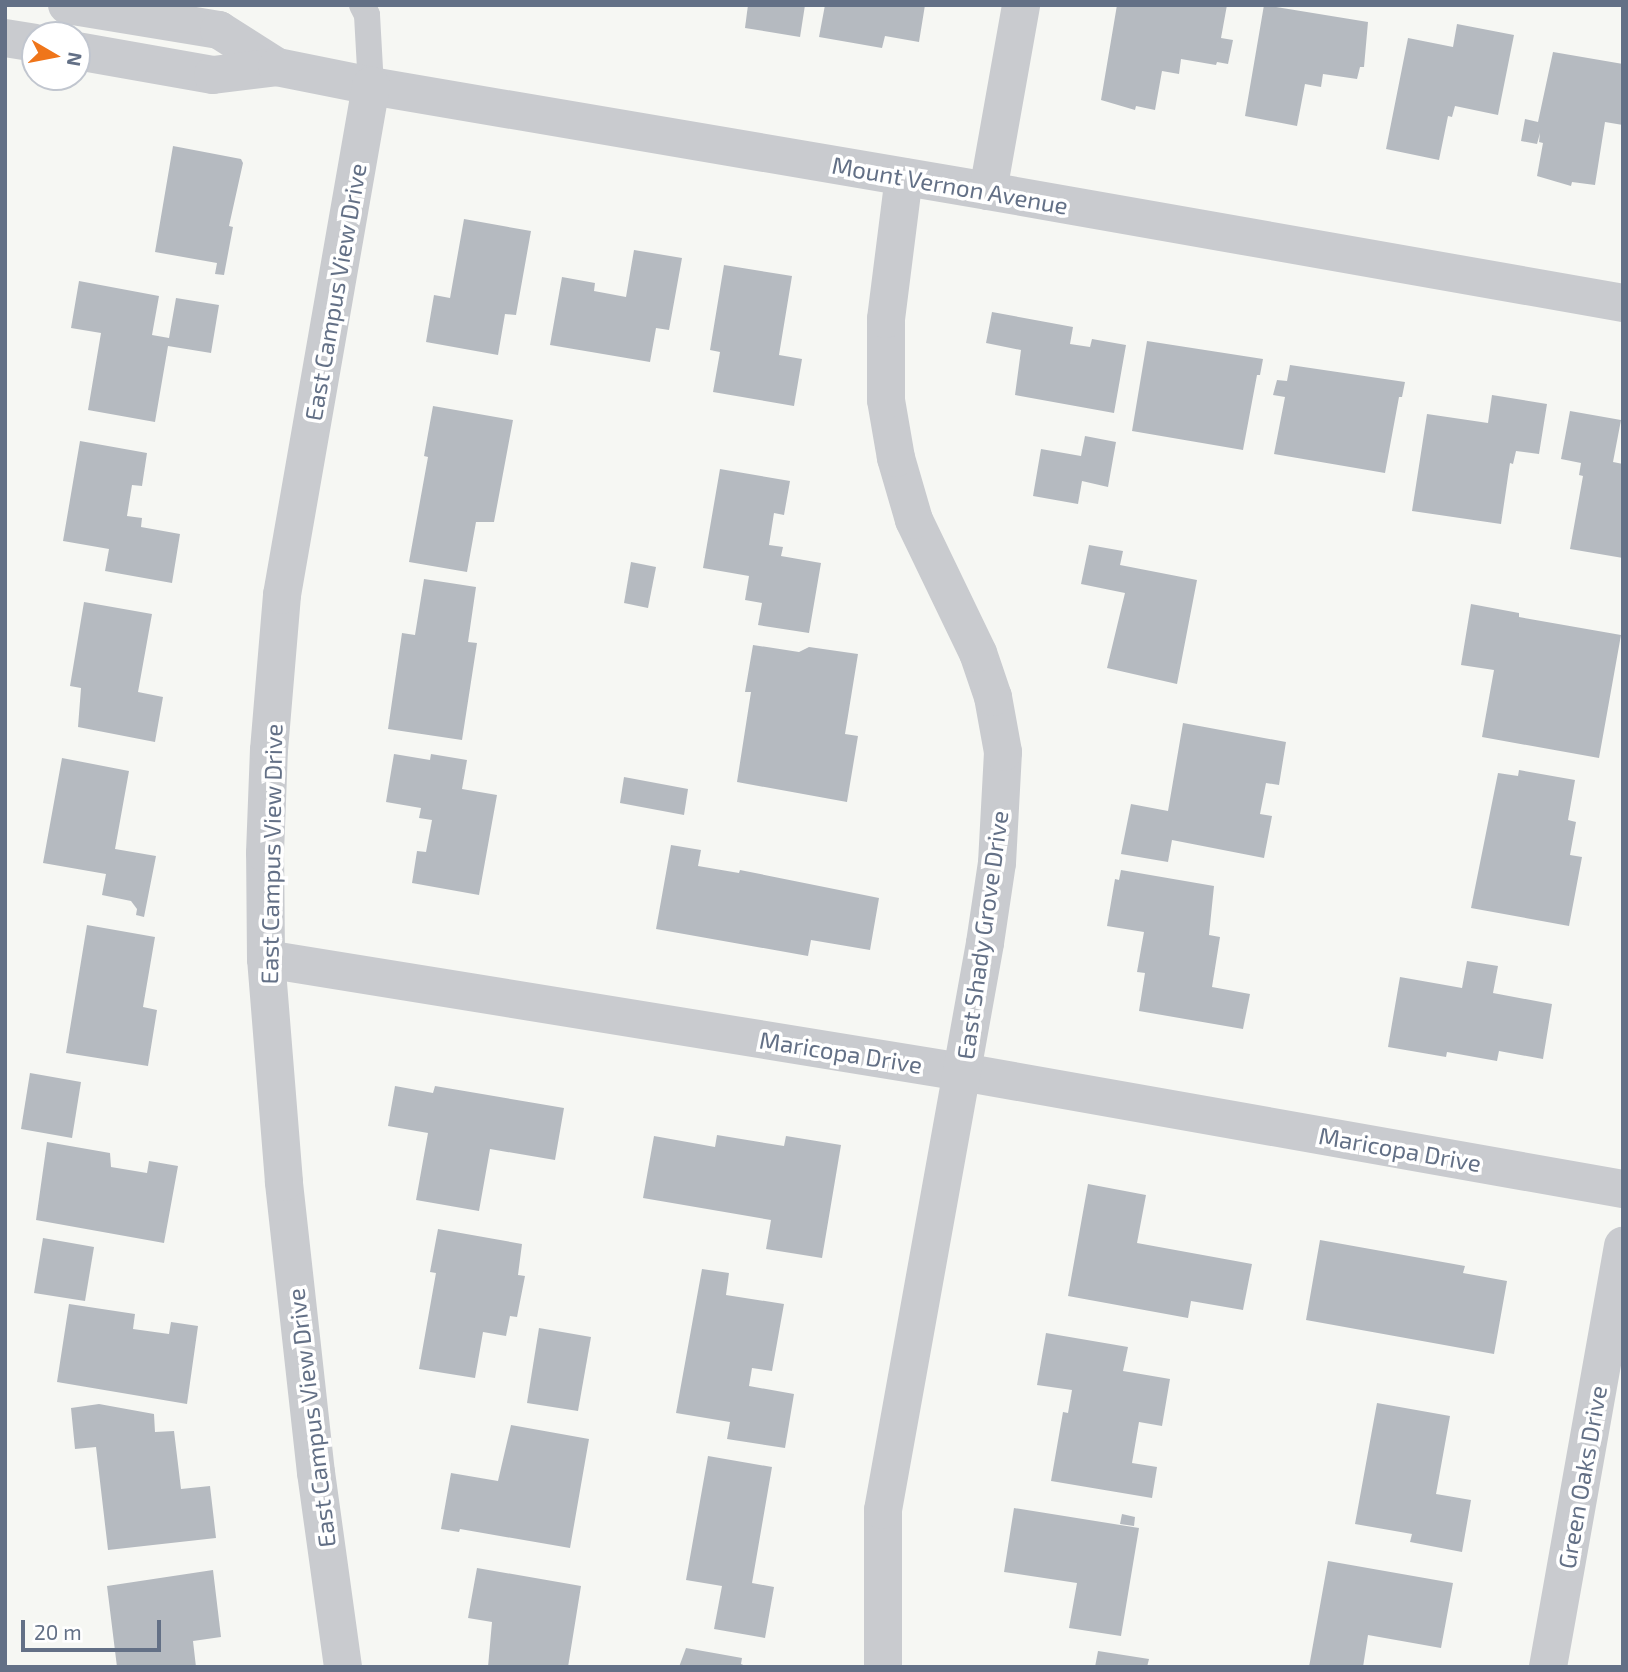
<!DOCTYPE html>
<html>
<head>
<meta charset="utf-8">
<style>
	body { margin:0 }
	#map { position:relative; width:1628px; height:1672px; overflow:hidden; background:#f6f7f3; font-family:"Exo 2",sans-serif }
	div>[style] { position:absolute }
	[style*='--x'] { left:calc(var(--x)*1px); top:calc(var(--y)*1px); width:calc(var(--w)*1px); rotate:calc(var(--a)*1deg) }
	.building>* { inset:0; background:#b5bac0 }
	.service>* { height:26px; margin:-13px; padding:0 13px; transform-origin:13px; border-radius:13px; background:#c9cbcf }
	.minor>* { height:38px; margin:-19px; padding:0 19px; transform-origin:19px; border-radius:19px; background:#c9cbcf }
	span { translate:-50% -50%; white-space:nowrap; text-align:center; line-height:1.15; -webkit-text-stroke:7px #fff; paint-order:stroke }
	.street-label { font-size:24px; color:#637086 }
	.frame { position:absolute; inset:0; border:7px solid #637086; pointer-events:none }
	.north { position:absolute; left:21px; top:21px; width:70px; height:70px; box-sizing:border-box; background:#fff; border:2px solid #c1c6cf; border-radius:50%; rotate:100deg; font-size:19px; font-weight:700; line-height:28px; text-align:center; color:#637086 }
	.north::after { content:''; display:block; margin:auto; width:24px; height:32px; background:#ef751a; clip-path:polygon(50% 0,100% 100%,50% 72%,0 100%) }
	.scale { position:absolute; left:21px; top:1620px; width:140px; height:32px; box-sizing:border-box; border:4px solid #637086; border-top:0; padding-left:9px; font-size:21px; line-height:24px; white-space:nowrap; color:#637086; -webkit-text-stroke:5px #fff; paint-order:stroke }
</style>
</head>
<body>
<div id="map">
	<div class="building">
		<div style="clip-path:polygon(748px 5px,805px 5px,800px 37px,745px 28px)"></div>
		<div style="clip-path:polygon(825px 5px,925px 5px,919px 42px,885px 36px,882px 48px,819px 37px)"></div>
		<div style="clip-path:polygon(1117px 5px,1227px 5px,1221px 38px,1233px 40px,1228px 64px,1217px 62px,1216px 65px,1181px 59px,1179px 74px,1162px 71px,1155px 110px,1136px 106px,1135px 110px,1101px 100px)"></div>
		<div style="clip-path:polygon(1264px 5px,1368px 22px,1364px 67px,1360px 67px,1357px 79px,1323px 74px,1321px 87px,1305px 84px,1297px 126px,1245px 116px)"></div>
		<div style="clip-path:polygon(1457px 24px,1514px 35px,1498px 115px,1455px 106px,1452px 117px,1448px 116px,1439px 160px,1386px 149px,1408px 38px,1453px 47px)"></div>
		<div style="clip-path:polygon(1553px 52px,1623px 64px,1623px 125px,1605px 122px,1595px 185px,1572px 182px,1571px 186px,1537px 176px,1543px 143px,1539px 142px,1540px 133px,1537px 144px,1521px 141px,1525px 119px,1538px 122px)"></div>
		<div style="clip-path:polygon(173px 146px,241px 159px,243px 163px,229px 226px,233px 227px,224px 275px,215px 274px,217px 263px,155px 252px)"></div>
		<div style="clip-path:polygon(464px 219px,531px 231px,516px 315px,505px 314px,498px 355px,426px 342px,434px 295px,450px 298px)"></div>
		<div style="clip-path:polygon(634px 250px,682px 258px,669px 330px,656px 328px,650px 362px,550px 345px,562px 277px,595px 283px,594px 291px,626px 297px)"></div>
		<div style="clip-path:polygon(724px 265px,792px 276px,779px 355px,802px 359px,794px 406px,713px 392px,720px 352px,710px 350px)"></div>
		<div style="clip-path:polygon(79px 281px,159px 296px,152px 335px,169px 338px,176px 298px,219px 305px,211px 353px,168px 346px,155px 422px,88px 410px,101px 333px,71px 328px)"></div>
		<div style="clip-path:polygon(992px 312px,1073px 327px,1070px 344px,1090px 347px,1092px 339px,1126px 345px,1114px 413px,1015px 395px,1021px 350px,986px 343px)"></div>
		<div style="clip-path:polygon(1147px 341px,1263px 359px,1260px 375px,1257px 375px,1243px 450px,1132px 431px)"></div>
		<div style="clip-path:polygon(1290px 365px,1405px 382px,1402px 397px,1399px 397px,1385px 473px,1274px 454px,1285px 397px,1273px 395px,1277px 380px,1287px 381px)"></div>
		<div style="clip-path:polygon(1492px 395px,1547px 404px,1539px 454px,1516px 451px,1513px 464px,1510px 463px,1501px 524px,1412px 511px,1427px 414px,1488px 423px)"></div>
		<div style="clip-path:polygon(433px 406px,513px 420px,494px 522px,476px 522px,467px 572px,409px 562px,428px 457px,424px 456px)"></div>
		<div style="clip-path:polygon(1570px 411px,1621px 420px,1613px 462px,1623px 464px,1623px 558px,1570px 549px,1583px 476px,1579px 475px,1581px 463px,1561px 459px)"></div>
		<div style="clip-path:polygon(1085px 436px,1116px 442px,1108px 487px,1082px 481px,1078px 504px,1033px 496px,1041px 449px,1081px 456px)"></div>
		<div style="clip-path:polygon(80px 441px,147px 453px,142px 486px,132px 485px,127px 516px,142px 518px,141px 527px,180px 534px,172px 583px,105px 571px,109px 549px,63px 541px)"></div>
		<div style="clip-path:polygon(720px 469px,790px 481px,784px 515px,774px 513px,769px 545px,783px 547px,781px 556px,821px 563px,809px 633px,758px 625px,762px 603px,745px 600px,749px 576px,703px 568px)"></div>
		<div style="clip-path:polygon(1089px 545px,1123px 551px,1120px 565px,1197px 580px,1177px 684px,1107px 668px,1125px 593px,1081px 584px)"></div>
		<div style="clip-path:polygon(631px 562px,656px 567px,648px 608px,624px 603px)"></div>
		<div style="clip-path:polygon(424px 579px,476px 587px,468px 642px,477px 643px,462px 740px,388px 729px,402px 633px,415px 635px)"></div>
		<div style="clip-path:polygon(84px 602px,152px 614px,138px 692px,163px 697px,155px 742px,78px 727px,81px 688px,70px 686px)"></div>
		<div style="clip-path:polygon(1471px 604px,1519px 613px,1519px 617px,1621px 635px,1599px 758px,1482px 737px,1494px 670px,1461px 665px)"></div>
		<div style="clip-path:polygon(753px 645px,799px 652px,809px 647px,858px 654px,845px 734px,858px 736px,847px 802px,737px 782px,751px 692px,745px 692px)"></div>
		<div style="clip-path:polygon(1183px 723px,1286px 742px,1279px 785px,1266px 783px,1260px 814px,1272px 816px,1264px 858px,1172px 840px,1168px 862px,1121px 854px,1131px 804px,1168px 811px)"></div>
		<div style="clip-path:polygon(394px 754px,430px 760px,431px 754px,467px 760px,462px 789px,497px 795px,479px 895px,412px 883px,417px 851px,426px 852px,432px 820px,419px 818px,421px 808px,386px 802px)"></div>
		<div style="clip-path:polygon(62px 758px,129px 771px,115px 849px,156px 856px,144px 917px,136px 915px,137px 909px,131px 901px,102px 895px,106px 874px,43px 863px)"></div>
		<div style="clip-path:polygon(1519px 770px,1575px 780px,1568px 820px,1576px 822px,1570px 855px,1582px 857px,1569px 926px,1471px 908px,1498px 773px,1518px 776px)"></div>
		<div style="clip-path:polygon(624px 777px,688px 789px,684px 815px,620px 803px)"></div>
		<div style="clip-path:polygon(671px 845px,701px 850px,698px 866px,739px 873px,740px 870px,879px 898px,870px 950px,811px 940px,808px 956px,656px 929px)"></div>
		<div style="clip-path:polygon(1121px 870px,1214px 886px,1209px 935px,1220px 937px,1212px 987px,1250px 994px,1243px 1029px,1139px 1011px,1145px 973px,1137px 972px,1144px 932px,1107px 926px,1115px 879px,1119px 880px)"></div>
		<div style="clip-path:polygon(87px 925px,155px 937px,143px 1007px,157px 1010px,148px 1066px,66px 1053px)"></div>
		<div style="clip-path:polygon(1467px 961px,1498px 966px,1493px 993px,1552px 1004px,1543px 1059px,1499px 1051px,1497px 1061px,1447px 1052px,1446px 1057px,1388px 1047px,1400px 977px,1462px 988px)"></div>
		<div style="clip-path:polygon(30px 1073px,81px 1082px,72px 1138px,21px 1129px)"></div>
		<div style="clip-path:polygon(395px 1086px,433px 1093px,435px 1086px,564px 1108px,555px 1160px,490px 1149px,479px 1211px,416px 1200px,428px 1133px,388px 1126px)"></div>
		<div style="clip-path:polygon(717px 1135px,784px 1146px,786px 1136px,841px 1145px,822px 1258px,766px 1249px,771px 1220px,643px 1198px,654px 1136px,715px 1147px)"></div>
		<div style="clip-path:polygon(47px 1142px,110px 1153px,111px 1167px,147px 1173px,149px 1161px,178px 1166px,164px 1243px,36px 1220px)"></div>
		<div style="clip-path:polygon(1088px 1184px,1146px 1195px,1137px 1243px,1252px 1264px,1243px 1310px,1191px 1301px,1188px 1318px,1068px 1296px)"></div>
		<div style="clip-path:polygon(438px 1229px,522px 1244px,518px 1275px,525px 1276px,517px 1317px,510px 1316px,506px 1336px,483px 1332px,475px 1378px,419px 1369px,436px 1273px,430px 1272px)"></div>
		<div style="clip-path:polygon(43px 1238px,94px 1247px,85px 1301px,34px 1293px)"></div>
		<div style="clip-path:polygon(1320px 1240px,1465px 1266px,1463px 1273px,1507px 1281px,1494px 1354px,1306px 1320px)"></div>
		<div style="clip-path:polygon(702px 1269px,729px 1273px,726px 1295px,784px 1304px,772px 1371px,752px 1368px,749px 1386px,794px 1394px,785px 1448px,727px 1439px,730px 1422px,676px 1413px)"></div>
		<div style="clip-path:polygon(69px 1304px,135px 1314px,133px 1329px,169px 1334px,171px 1322px,198px 1326px,187px 1404px,57px 1382px)"></div>
		<div style="clip-path:polygon(539px 1328px,591px 1337px,578px 1411px,527px 1403px)"></div>
		<div style="clip-path:polygon(1046px 1333px,1128px 1347px,1123px 1371px,1170px 1379px,1162px 1426px,1139px 1422px,1132px 1463px,1157px 1467px,1152px 1498px,1051px 1481px,1063px 1412px,1068px 1413px,1072px 1390px,1037px 1385px)"></div>
		<div style="clip-path:polygon(1377px 1403px,1450px 1416px,1436px 1494px,1471px 1500px,1462px 1552px,1410px 1542px,1412px 1534px,1355px 1524px)"></div>
		<div style="clip-path:polygon(99px 1404px,154px 1414px,155px 1432px,174px 1431px,181px 1489px,210px 1486px,216px 1538px,108px 1550px,96px 1447px,75px 1449px,71px 1408px)"></div>
		<div style="clip-path:polygon(511px 1425px,589px 1439px,570px 1548px,460px 1529px,459px 1532px,441px 1529px,451px 1473px,498px 1481px)"></div>
		<div style="clip-path:polygon(708px 1456px,772px 1467px,752px 1583px,774px 1587px,765px 1638px,714px 1629px,722px 1586px,686px 1580px)"></div>
		<div style="clip-path:polygon(1014px 1508px,1139px 1528px,1121px 1636px,1069px 1628px,1077px 1583px,1004px 1572px)"></div>
		<div style="clip-path:polygon(1122px 1514px,1135px 1517px,1134px 1526px,1120px 1524px)"></div>
		<div style="clip-path:polygon(1328px 1561px,1453px 1583px,1441px 1648px,1368px 1635px,1363px 1667px,1309px 1667px)"></div>
		<div style="clip-path:polygon(477px 1568px,581px 1586px,568px 1667px,488px 1667px,492px 1622px,468px 1618px)"></div>
		<div style="clip-path:polygon(213px 1570px,221px 1637px,193px 1641px,196px 1667px,117px 1667px,107px 1586px)"></div>
		<div style="clip-path:polygon(686px 1648px,742px 1658px,741px 1664px,748px 1667px,679px 1667px)"></div>
		<div style="clip-path:polygon(1098px 1651px,1149px 1659px,1147px 1667px,1095px 1667px)"></div>
	</div>
	<div class="service">
		<div style="--x:362;--y:5;--w:11;--a:63"></div>
		<div style="--x:367;--y:15;--w:71;--a:86.8"></div>
	</div>
	<div class="minor">
		<div style="--x:67;--y:5;--w:154;--a:9.3"></div>
		<div style="--x:219;--y:30;--w:69;--a:32.5"></div>
		<div style="--x:5;--y:38;--w:30;--a:9"></div>
		<div style="--x:77;--y:51;--w:138;--a:10"></div>
		<div style="--x:213;--y:75;--w:64;--a:-7.1"></div>
		<div style="--x:277;--y:67;--w:96;--a:11.4"></div>
		<div style="--x:371;--y:86;--w:626;--a:9.66"></div>
		<div style="--x:988;--y:191;--w:645;--a:10"></div>
		<div style="--x:988;--y:191;--w:189;--a:-79.9"></div>
		<div style="--x:266;--y:959;--w:705;--a:9.22"></div>
		<div style="--x:962;--y:1072;--w:671;--a:10.04"></div>
		<div style="--x:343;--y:1667;--w:196;--a:-97.9"></div>
		<div style="--x:316;--y:1473;--w:293;--a:-96.3"></div>
		<div style="--x:284;--y:1182;--w:224;--a:-94.6"></div>
		<div style="--x:266;--y:959;--w:106;--a:-90.5"></div>
		<div style="--x:265;--y:853;--w:103;--a:-87.8"></div>
		<div style="--x:269;--y:750;--w:156;--a:-85.2"></div>
		<div style="--x:282;--y:595;--w:517;--a:-80.08"></div>
		<div style="--x:883;--y:1667;--w:157;--a:-90"></div>
		<div style="--x:883;--y:1510;--w:576;--a:-79.8"></div>
		<div style="--x:985;--y:943;--w:81;--a:-81.5"></div>
		<div style="--x:997;--y:863;--w:111;--a:-86.9"></div>
		<div style="--x:1003;--y:752;--w:56;--a:-100.3"></div>
		<div style="--x:993;--y:697;--w:46;--a:-108.8"></div>
		<div style="--x:978;--y:653;--w:148;--a:-115.7"></div>
		<div style="--x:914;--y:520;--w:65;--a:-106.2"></div>
		<div style="--x:896;--y:458;--w:59;--a:-99.8"></div>
		<div style="--x:886;--y:400;--w:81;--a:-90"></div>
		<div style="--x:886;--y:319;--w:143;--a:-82.8"></div>
		<div style="--x:1548;--y:1667;--w:428;--a:-79.9"></div>
	</div>
	<div class="street-label">
		<span style="left:950px;top:185px;rotate:10deg">Mount Vernon Avenue</span>
		<span style="left:335px;top:292px;rotate:-80deg">East Campus View Drive</span>
		<span style="left:271px;top:854px;rotate:-89deg">East Campus View Drive</span>
		<span style="left:982px;top:935px;rotate:-82deg">East Shady Grove Drive</span>
		<span style="left:841px;top:1052px;rotate:9deg">Maricopa Drive</span>
		<span style="left:1400px;top:1149px;rotate:10deg">Maricopa Drive</span>
		<span style="left:311px;top:1418px;rotate:-97deg">East Campus View Drive</span>
		<span style="left:1582px;top:1477px;rotate:-80deg">Green Oaks Drive</span>
	</div>
	<div class="frame"></div>
	<div class="north">N</div>
	<div class="scale">20 m</div>
</div>
</body>
</html>
